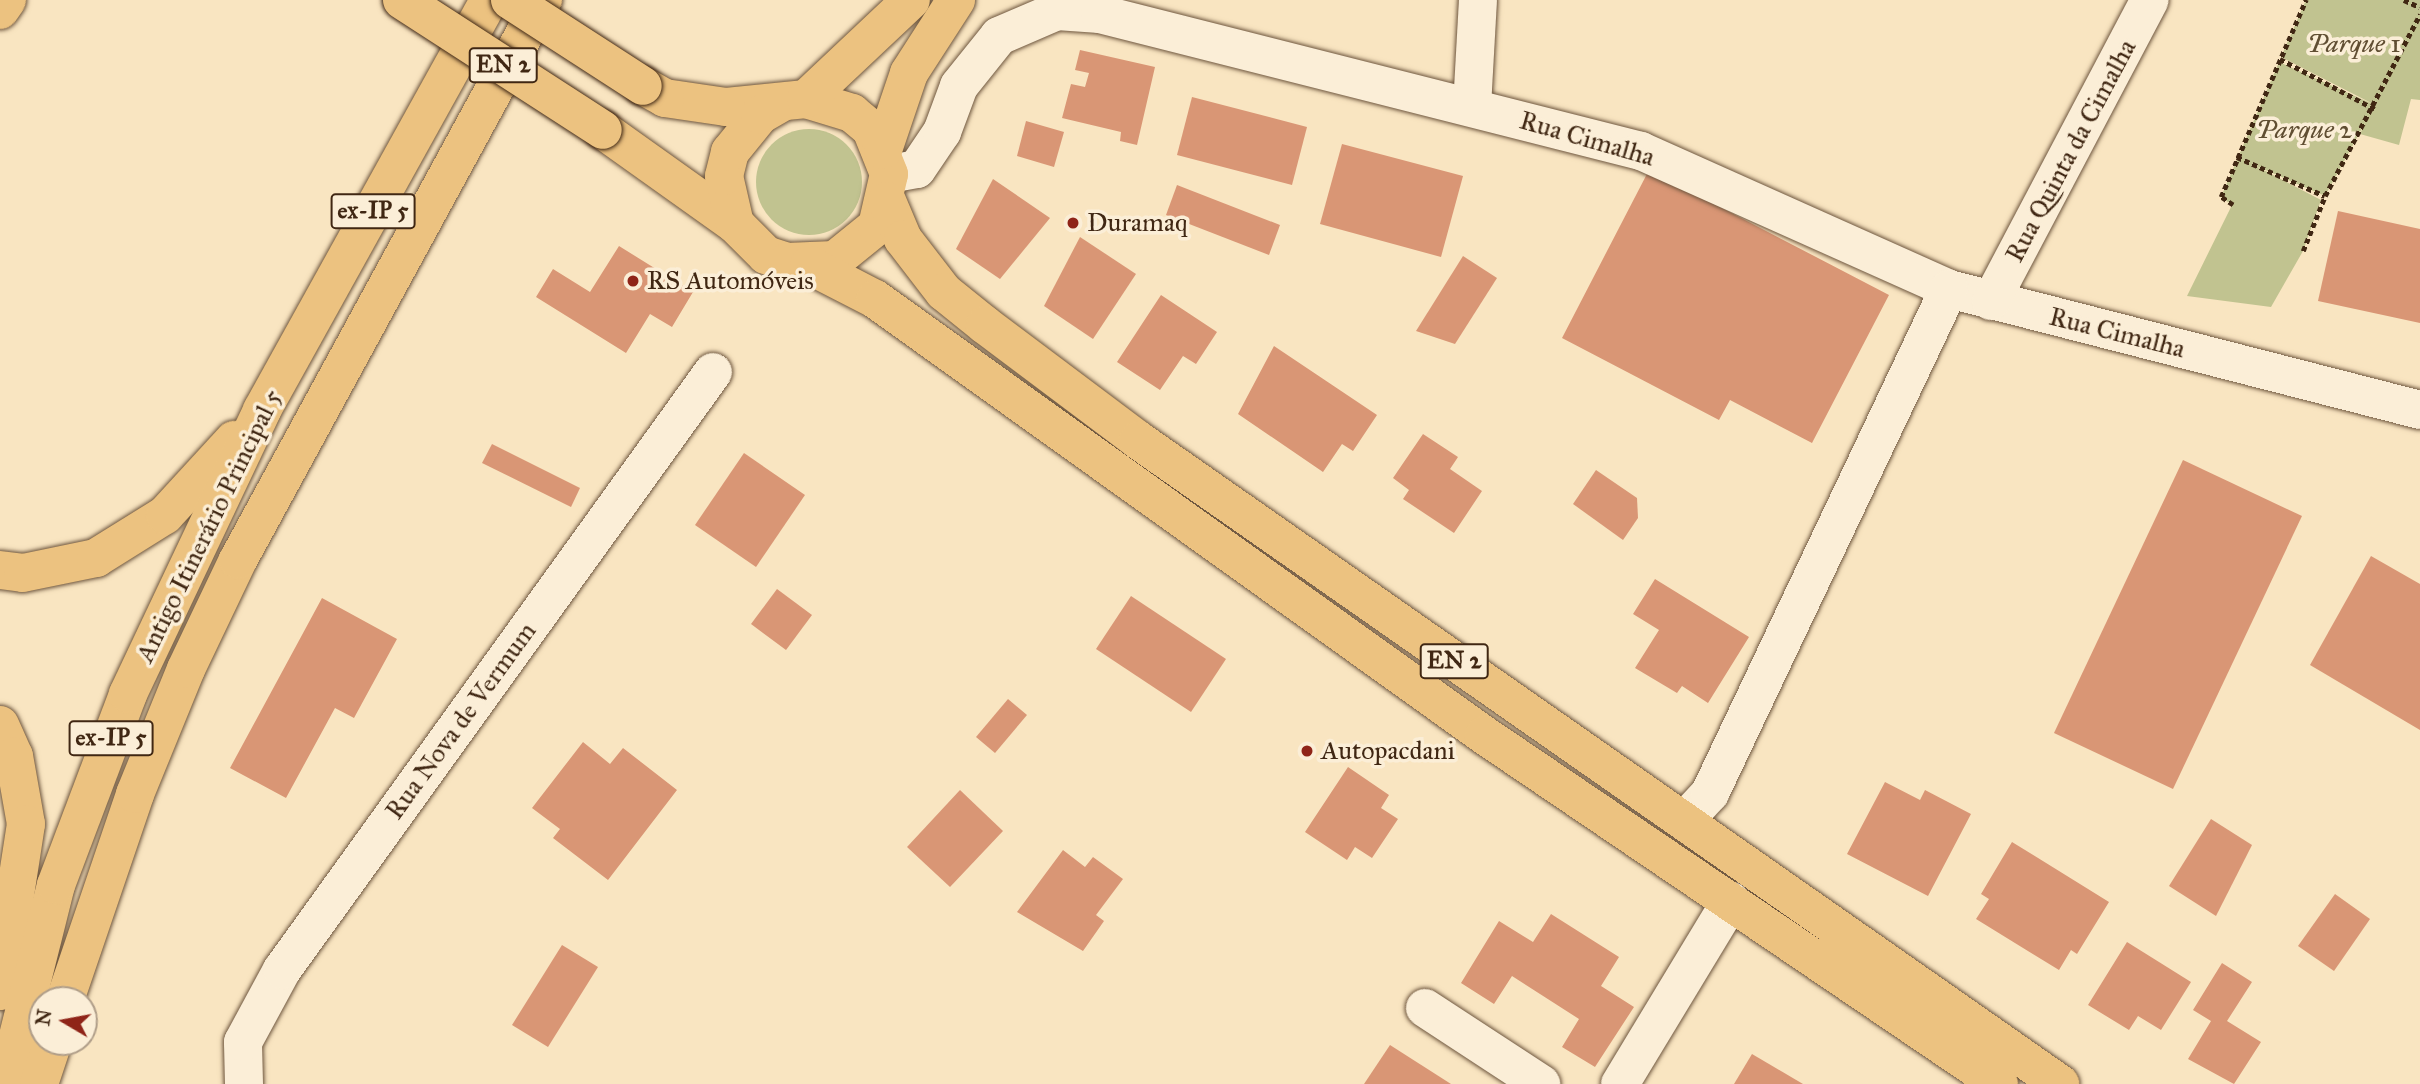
<!DOCTYPE html>
<html>
<head>
<meta charset="utf-8">
<style>
	body { margin:0 }
	#map { position:relative; width:2420px; height:1084px; overflow:hidden; background:#f9e5c1; font-family:"IM FELL Great Primer",serif }
	div>[style] { position:absolute }
	[style*='--x'] { left:calc(var(--x)*1px); top:calc(var(--y)*1px); width:calc(var(--w)*1px); rotate:calc(var(--a)*1deg) }
	.green>* { inset:0; background:#c1c390 }
	.round { border-radius:50% }
	.building>* { inset:0; background:#d99675 }
	.path>* { height:4.5px; margin-top:-2.25px; transform-origin:0; background:repeating-linear-gradient(90deg,#402713 0 5px,transparent 0 8.5px) }
	.roads { filter:drop-shadow(0 0 2px #6e563e) drop-shadow(0 0 2px #6e563e) }
	.minor>* { height:38px; margin:-19px; padding:0 19px; transform-origin:19px; border-radius:19px; background:#fbeed7 }
	.primary>* { height:38px; margin:-19px; padding:0 19px; transform-origin:19px; border-radius:19px; background:#ecc280 }
	.trunk>* { height:38px; margin:-19px; padding:0 19px; transform-origin:19px; border-radius:19px; background:#ecc280 }
	.bridges { filter:drop-shadow(0 0 2px #402713) drop-shadow(0 0 2px #402713) }
	.primary-bridge>* { height:38px; margin:-19px; padding:0 19px; transform-origin:19px; border-radius:19px; background:#ecc280 }
	.dots>* { width:19px; height:19px; translate:-50% -50%; box-sizing:border-box; border:4px solid #fbeed7; border-radius:50% }
	span { translate:-50% -50%; white-space:nowrap; text-align:center; line-height:1.15; -webkit-text-stroke:7px #fbeed7; paint-order:stroke }
	.shield-label span { padding:2px 5px; background:#fbeed7; border:2px solid; border-radius:5px; -webkit-text-stroke-width:0 }
	.shield-label { font-size:24px; color:#402713; font-weight:700 }
	.park-label { font-size:26px; color:#604e32; font-style:italic }
	.street-label { font-size:26px; color:#402713 }
	.poi-label { font-size:26px; color:#402713 }
	.left { translate:0 -50%; text-align:left }
	.north { position:absolute; left:28px; top:986px; width:70px; height:70px; box-sizing:border-box; background:#fbeed7; border:2px solid #b09e89; border-radius:50%; rotate:280deg; font-size:19px; font-weight:700; line-height:28px; text-align:center; color:#402713 }
	.north::after { content:''; display:block; margin:auto; width:24px; height:32px; background:#8f2418; clip-path:polygon(50% 0,100% 100%,50% 72%,0 100%) }
</style>
</head>
<body>
<div id="map">
	<div class="green">
		<div style="clip-path:polygon(2306px 0,2420px 0,2420px 100px,2411px 99px,2399px 145px,2360px 134px,2366px 121px,2325px 196px,2254px 165px,2321px 200px,2303px 251px,2271px 307px,2187px 296px,2232px 205px,2221px 197px,2279px 62px,2375px 105px,2281px 57px)"></div>
		<div class="round" style="left:756px;top:129px;width:106px;height:106px"></div>
	</div>
	<div class="building">
		<div style="clip-path:polygon(1080px 50px,1155px 67px,1137px 145px,1120px 141px,1121px 132px,1062px 118px,1071px 84px,1085px 87px,1089px 73px,1075px 70px)"></div>
		<div style="clip-path:polygon(1192px 97px,1307px 127px,1292px 185px,1177px 155px)"></div>
		<div style="clip-path:polygon(1026px 121px,1064px 132px,1054px 167px,1017px 156px)"></div>
		<div style="clip-path:polygon(1342px 144px,1463px 176px,1441px 257px,1320px 224px)"></div>
		<div style="clip-path:polygon(1649px 170px,1889px 295px,1812px 443px,1730px 400px,1719px 420px,1562px 338px)"></div>
		<div style="clip-path:polygon(993px 179px,1050px 218px,1000px 279px,956px 249px)"></div>
		<div style="clip-path:polygon(1177px 185px,1280px 225px,1269px 255px,1166px 215px)"></div>
		<div style="clip-path:polygon(2338px 211px,2420px 229px,2420px 323px,2318px 301px)"></div>
		<div style="clip-path:polygon(1080px 237px,1136px 274px,1093px 339px,1044px 306px)"></div>
		<div style="clip-path:polygon(619px 246px,693px 292px,672px 327px,650px 314px,626px 353px,536px 297px,553px 269px,590px 292px)"></div>
		<div style="clip-path:polygon(1463px 256px,1497px 278px,1455px 344px,1416px 331px)"></div>
		<div style="clip-path:polygon(1161px 295px,1217px 332px,1196px 364px,1183px 356px,1160px 390px,1117px 362px)"></div>
		<div style="clip-path:polygon(1274px 346px,1377px 415px,1353px 451px,1342px 444px,1323px 472px,1238px 414px)"></div>
		<div style="clip-path:polygon(1423px 434px,1458px 457px,1450px 469px,1482px 491px,1454px 533px,1403px 499px,1409px 490px,1393px 478px)"></div>
		<div style="clip-path:polygon(492px 444px,580px 488px,571px 507px,482px 463px)"></div>
		<div style="clip-path:polygon(744px 453px,805px 495px,756px 567px,695px 525px)"></div>
		<div style="clip-path:polygon(2183px 460px,2302px 516px,2173px 789px,2054px 733px)"></div>
		<div style="clip-path:polygon(1596px 470px,1637px 498px,1638px 518px,1623px 540px,1573px 504px)"></div>
		<div style="clip-path:polygon(2371px 556px,2420px 584px,2420px 730px,2310px 665px)"></div>
		<div style="clip-path:polygon(1655px 579px,1749px 637px,1708px 703px,1682px 686px,1677px 693px,1635px 668px,1659px 630px,1633px 614px)"></div>
		<div style="clip-path:polygon(777px 589px,812px 615px,786px 650px,751px 624px)"></div>
		<div style="clip-path:polygon(1131px 596px,1226px 659px,1191px 712px,1096px 649px)"></div>
		<div style="clip-path:polygon(322px 598px,397px 639px,354px 718px,335px 708px,286px 798px,230px 768px)"></div>
		<div style="clip-path:polygon(1008px 699px,1027px 715px,995px 753px,976px 737px)"></div>
		<div style="clip-path:polygon(583px 742px,610px 764px,623px 748px,677px 790px,608px 880px,553px 838px,560px 829px,532px 808px)"></div>
		<div style="clip-path:polygon(1348px 767px,1389px 795px,1381px 808px,1398px 819px,1372px 858px,1355px 847px,1347px 860px,1305px 832px)"></div>
		<div style="clip-path:polygon(1885px 782px,1920px 800px,1925px 790px,1971px 814px,1928px 896px,1847px 854px)"></div>
		<div style="clip-path:polygon(960px 790px,1003px 831px,950px 887px,907px 847px)"></div>
		<div style="clip-path:polygon(2211px 819px,2252px 845px,2216px 916px,2169px 886px)"></div>
		<div style="clip-path:polygon(2012px 842px,2109px 902px,2077px 954px,2071px 950px,2059px 970px,1976px 919px,1989px 899px,1981px 894px)"></div>
		<div style="clip-path:polygon(1063px 850px,1085px 867px,1093px 857px,1123px 879px,1096px 915px,1104px 921px,1083px 951px,1017px 912px)"></div>
		<div style="clip-path:polygon(2335px 894px,2370px 919px,2334px 971px,2298px 946px)"></div>
		<div style="clip-path:polygon(1551px 914px,1619px 957px,1601px 986px,1634px 1007px,1595px 1067px,1562px 1047px,1579px 1019px,1512px 976px,1494px 1004px,1461px 983px,1499px 921px,1533px 942px)"></div>
		<div style="clip-path:polygon(2127px 942px,2191px 982px,2161px 1030px,2138px 1016px,2129px 1030px,2088px 1005px)"></div>
		<div style="clip-path:polygon(562px 945px,598px 967px,548px 1047px,512px 1025px)"></div>
		<div style="clip-path:polygon(2222px 963px,2252px 982px,2227px 1021px,2261px 1042px,2234px 1084px,2188px 1059px,2211px 1021px,2193px 1010px)"></div>
		<div style="clip-path:polygon(1390px 1045px,1451px 1084px,1364px 1084px)"></div>
		<div style="clip-path:polygon(1752px 1054px,1803px 1084px,1734px 1084px)"></div>
	</div>
	<div class="path">
		<div style="--x:2404;--y:0;--w:17;--a:24"></div>
		<div style="--x:2280;--y:59;--w:107;--a:27.8"></div>
		<div style="--x:2237;--y:157;--w:96;--a:23.9"></div>
		<div style="--x:2233;--y:205;--w:14;--a:-146"></div>
		<div style="--x:2221;--y:197;--w:215;--a:-66.7"></div>
		<div style="--x:2303;--y:251;--w:59;--a:-68.2"></div>
		<div style="--x:2325;--y:196;--w:205;--a:-62.4"></div>
	</div>
	<div class="roads">
		<div class="minor">
			<div style="--x:1472;--y:107;--w:107;--a:-86.8"></div>
			<div style="--x:889;--y:174;--w:28;--a:-10"></div>
			<div style="--x:917;--y:169;--w:45;--a:-56"></div>
			<div style="--x:942;--y:132;--w:49;--a:-69.7"></div>
			<div style="--x:959;--y:86;--w:64;--a:-51.3"></div>
			<div style="--x:999;--y:36;--w:63;--a:-23.3"></div>
			<div style="--x:1057;--y:11;--w:43;--a:4"></div>
			<div style="--x:1100;--y:14;--w:558;--a:14.21"></div>
			<div style="--x:1641;--y:151;--w:338;--a:24.1"></div>
			<div style="--x:1949;--y:289;--w:486;--a:14.4"></div>
			<div style="--x:1991;--y:301;--w:340;--a:-62.2"></div>
			<div style="--x:1685;--y:820;--w:37;--a:-47"></div>
			<div style="--x:1710;--y:793;--w:558;--a:-64.63"></div>
			<div style="--x:1425;--y:1008;--w:139;--a:33.2"></div>
			<div style="--x:244;--y:1084;--w:42;--a:-91.4"></div>
			<div style="--x:243;--y:1042;--w:82;--a:-61.6"></div>
			<div style="--x:282;--y:970;--w:737;--a:-54.22"></div>
			<div style="--x:1620;--y:1084;--w:214;--a:-58.8"></div>
		</div>
		<div class="primary">
			<div style="--x:603;--y:130;--w:162;--a:35.5"></div>
			<div style="--x:735;--y:224;--w:44;--a:45"></div>
			<div style="--x:766;--y:255;--w:22;--a:18"></div>
			<div style="--x:787;--y:262;--w:48;--a:-2.4"></div>
			<div style="--x:835;--y:260;--w:54;--a:-39"></div>
			<div style="--x:877;--y:226;--w:53;--a:-77"></div>
			<div style="--x:889;--y:174;--w:48;--a:-111.8"></div>
			<div style="--x:871;--y:129;--w:25;--a:-140"></div>
			<div style="--x:852;--y:113;--w:48;--a:-163.1"></div>
			<div style="--x:806;--y:99;--w:80;--a:174.3"></div>
			<div style="--x:726;--y:107;--w:62;--a:-171.6"></div>
			<div style="--x:665;--y:98;--w:25;--a:-151"></div>
			<div style="--x:887;--y:201;--w:41;--a:67.2"></div>
			<div style="--x:903;--y:239;--w:67;--a:52.3"></div>
			<div style="--x:944;--y:292;--w:53;--a:38.8"></div>
			<div style="--x:985;--y:325;--w:191;--a:36.9"></div>
			<div style="--x:1138;--y:440;--w:1125;--a:34.93"></div>
			<div style="--x:735;--y:224;--w:49;--a:-102.9"></div>
			<div style="--x:724;--y:176;--w:25;--a:-76"></div>
			<div style="--x:730;--y:152;--w:48;--a:-51"></div>
			<div style="--x:760;--y:115;--w:24;--a:-30"></div>
			<div style="--x:809;--y:265;--w:74;--a:27.3"></div>
			<div style="--x:875;--y:299;--w:749;--a:35.6"></div>
			<div style="--x:1484;--y:735;--w:622;--a:34.12"></div>
		</div>
		<div class="trunk">
			<div style="--x:0;--y:10;--w:12;--a:-55"></div>
			<div style="--x:806;--y:99;--w:144;--a:-43.3"></div>
			<div style="--x:883;--y:150;--w:81;--a:-71.3"></div>
			<div style="--x:909;--y:73;--w:87;--a:-57.2"></div>
			<div style="--x:0;--y:570;--w:23;--a:7"></div>
			<div style="--x:23;--y:573;--w:75;--a:-11.6"></div>
			<div style="--x:96;--y:558;--w:81;--a:-31.9"></div>
			<div style="--x:165;--y:515;--w:102;--a:-47.4"></div>
			<div style="--x:0;--y:725;--w:34;--a:66"></div>
			<div style="--x:14;--y:756;--w:69;--a:80"></div>
			<div style="--x:26;--y:824;--w:169;--a:98.8"></div>
			<div style="--x:65;--y:1000;--w:218;--a:-71.2"></div>
			<div style="--x:135;--y:794;--w:135;--a:-67.8"></div>
			<div style="--x:186;--y:669;--w:121;--a:-64.5"></div>
			<div style="--x:238;--y:560;--w:638;--a:-61.43"></div>
			<div style="--x:6;--y:1084;--w:205;--a:-75.9"></div>
			<div style="--x:56;--y:885;--w:204;--a:-69.3"></div>
			<div style="--x:128;--y:694;--w:314;--a:-64.7"></div>
			<div style="--x:262;--y:410;--w:469;--a:-61"></div>
			<div style="--x:39;--y:1084;--w:44;--a:-71.6"></div>
		</div>
	</div>
	<div class="bridges">
		<div class="primary-bridge">
			<div style="--x:402;--y:0;--w:239;--a:32.9"></div>
			<div style="--x:510;--y:0;--w:158;--a:32.9"></div>
		</div>
	</div>
	<div class="dots">
		<div style="left:1073px;top:223px;background:#8f2418"></div>
		<div style="left:633px;top:281px;background:#8f2418"></div>
		<div style="left:1307px;top:751px;background:#8f2418"></div>
	</div>
	<div class="shield-label">
		<span style="left:503px;top:65px">EN 2</span>
		<span style="left:373px;top:211px">ex-IP 5</span>
		<span style="left:1454px;top:661px">EN 2</span>
		<span style="left:111px;top:738px">ex-IP 5</span>
	</div>
	<div class="park-label">
		<span style="left:2354px;top:44px">Parque 1</span>
		<span style="left:2304px;top:130px">Parque 2</span>
	</div>
	<div class="street-label">
		<span style="left:1587px;top:139px;rotate:16deg">Rua Cimalha</span>
		<span style="left:2071px;top:151px;rotate:-62deg">Rua Quinta da Cimalha</span>
		<span style="left:2117px;top:333px;rotate:14deg">Rua Cimalha</span>
		<span style="left:209px;top:526px;rotate:-64deg">Antigo Itinerário Principal 5</span>
		<span style="left:461px;top:721px;rotate:-54deg">Rua Nova de Vermum</span>
	</div>
	<div class="poi-label">
		<span class="left" style="left:1087px;top:223px">Duramaq</span>
		<span class="left" style="left:647px;top:281px">RS Automóveis</span>
		<span class="left" style="left:1321px;top:751px">Autopacdani</span>
	</div>
	<div class="north">N</div>
</div>
</body>
</html>
